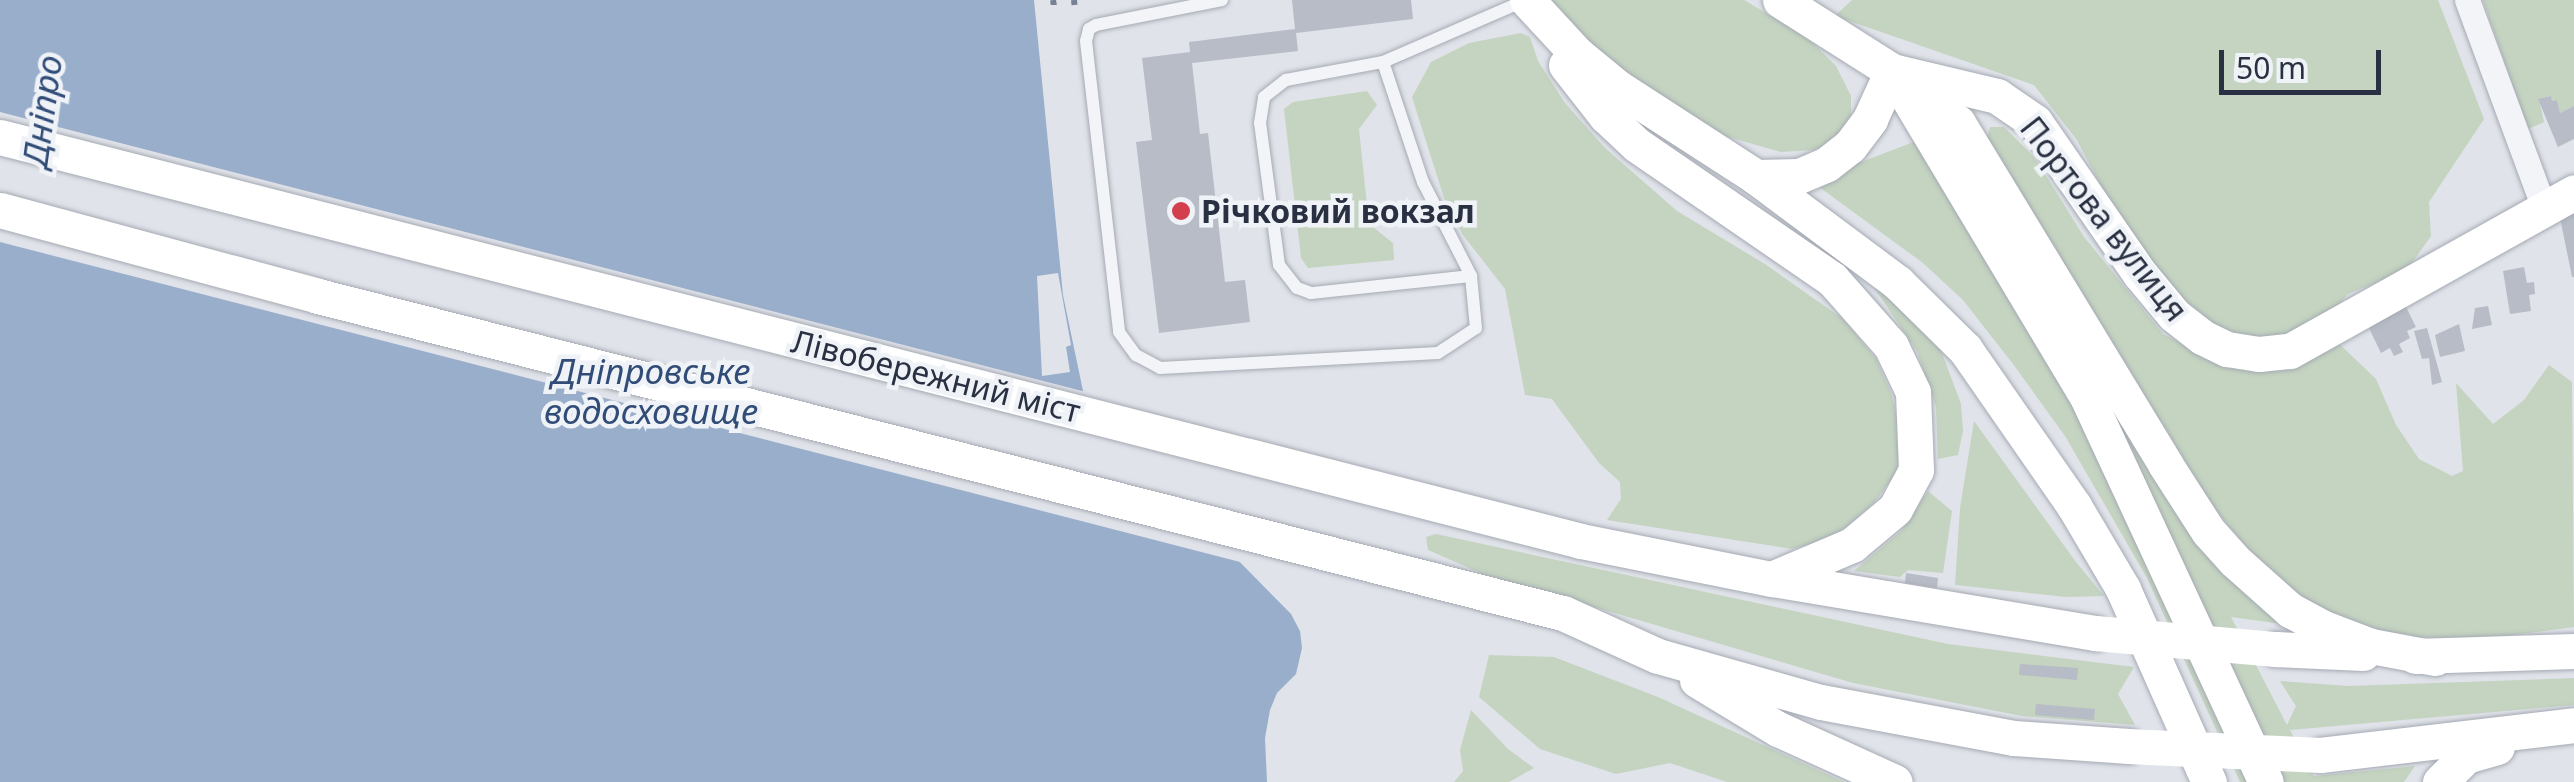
<!DOCTYPE html>
<html>
<head>
<meta charset="utf-8">
<style>
	body { margin:0 }
	#map { position:relative; width:2574px; height:782px; overflow:hidden; background:#e0e3e9; font-family:"Noto Sans",sans-serif }
	div>[style] { position:absolute }
	[style*='--x'] { left:calc(var(--x)*1px); top:calc(var(--y)*1px); width:calc(var(--w)*1px); rotate:calc(var(--a)*1deg) }
	.green>* { inset:0; background:#c4d4c0 }
	.water>* { inset:0; background:#99aecb }
	.pier>* { inset:0; background:#e0e3e9 }
	.building>* { inset:0; background:#b7bcc6 }
	.roads { filter:drop-shadow(0 0 2px #a5aab3) drop-shadow(0 0 2px #a5aab3) }
	.lane>* { height:12px; margin:-6px; padding:0 6px; transform-origin:6px; border-radius:6px; background:#f2f4f7 }
	.street>* { height:25px; margin:-12.5px; padding:0 12.5px; transform-origin:12.5px; border-radius:12.5px; background:#f2f4f7 }
	.secondary>* { height:35px; margin:-17.5px; padding:0 17.5px; transform-origin:17.5px; border-radius:17.5px; background:#fff }
	.rail>* { height:6px; margin-top:-3px; transform-origin:0; background:repeating-linear-gradient(90deg,#788194 0 5px,transparent 0 15px) }
	.secondary-bridge>* { height:35px; margin:-17.5px; padding:0 17.5px; transform-origin:17.5px; border-radius:17.5px; background:#fff }
	.dots>* { width:28px; height:28px; translate:-50% -50%; box-sizing:border-box; border:5px solid #eff2f7; border-radius:50% }
	span { translate:-50% -50%; white-space:nowrap; text-align:center; line-height:1.15; -webkit-text-stroke:9px #eff2f7; paint-order:stroke }
	.poi-label { font-size:32px; color:#283041; font-weight:700 }
	.left { translate:0 -50%; text-align:left }
	.street-label { font-size:32px; color:#283041 }
	.water-label { font-size:35px; color:#304c77; font-style:italic }
	.scale { position:absolute; left:2219px; top:50px; width:162px; height:45px; box-sizing:border-box; border:5px solid #283041; border-top:0; padding-left:12px; font-size:30px; line-height:35px; white-space:nowrap; color:#283041; -webkit-text-stroke:8px #eff2f7; paint-order:stroke }
</style>
</head>
<body>
<div id="map">
	<div class="green">
		<div style="clip-path:polygon(1546px 0,1744px 0,1809px 39px,1836px 66px,1851px 96px,1851px 116px,1832px 143px,1813px 150px,1781px 152px,1707px 131px,1591px 48px)"></div>
		<div style="clip-path:polygon(1852px 0,2438px 0,2484px 119px,2429px 202px,2431px 236px,2407px 270px,2348px 294px,2321px 324px,2280px 342px,2224px 335px,2141px 263px,2077px 140px,2034px 85px,1835px 16px)"></div>
		<div style="clip-path:polygon(2483px 0,2574px 0,2574px 106px,2560px 113px,2557px 100px,2552px 101px,2550px 96px,2539px 99px,2544px 122px,2528px 129px)"></div>
		<div style="clip-path:polygon(1521px 33px,1530px 37px,1538px 61px,1565px 103px,1605px 148px,1677px 211px,1765px 264px,1843px 319px,1876px 359px,1892px 395px,1902px 442px,1896px 473px,1874px 503px,1845px 528px,1822px 541px,1792px 549px,1607px 520px,1621px 499px,1620px 482px,1599px 463px,1552px 399px,1525px 395px,1505px 289px,1463px 235px,1445px 201px,1412px 97px,1431px 62px,1469px 43px)"></div>
		<div style="clip-path:polygon(1367px 91px,1377px 105px,1359px 129px,1369px 224px,1393px 243px,1394px 260px,1308px 268px,1301px 258px,1284px 109px,1293px 102px)"></div>
		<div style="clip-path:polygon(1990px 127px,2004px 127px,2035px 158px,2084px 237px,2163px 334px,2212px 359px,2333px 338px,2376px 379px,2396px 425px,2419px 459px,2452px 476px,2463px 471px,2456px 383px,2493px 424px,2524px 400px,2549px 365px,2572px 382px,2574px 627px,2484px 639px,2381px 636px,2316px 607px,2262px 566px,2213px 507px,1987px 138px)"></div>
		<div style="clip-path:polygon(1945px 137px,2289px 625px,2231px 617px,2287px 725px,2296px 706px,2280px 681px,2349px 686px,2574px 678px,2574px 705px,2290px 730px,2314px 776px,2415px 766px,2404px 782px,2278px 782px)"></div>
		<div style="clip-path:polygon(1919px 140px,2058px 372px,2257px 782px,2240px 782px,2147px 578px,2065px 436px,2013px 364px,1963px 300px,1923px 263px,1811px 181px)"></div>
		<div style="clip-path:polygon(1875px 289px,1889px 291px,1933px 329px,1961px 404px,1963px 431px,1958px 455px,1938px 459px,1936px 407px,1917px 351px)"></div>
		<div style="clip-path:polygon(1974px 421px,2076px 562px,2104px 596px,2066px 597px,1955px 585px,1960px 508px)"></div>
		<div style="clip-path:polygon(1928px 491px,1952px 511px,1943px 573px,1908px 570px,1900px 577px,1854px 571px,1901px 531px)"></div>
		<div style="clip-path:polygon(1436px 534px,1948px 644px,2134px 667px,2118px 694px,2135px 725px,2022px 716px,1853px 683px,1485px 575px,1428px 550px,1426px 537px)"></div>
		<div style="clip-path:polygon(1489px 655px,1554px 657px,1658px 697px,1844px 782px,1727px 782px,1670px 763px,1616px 774px,1540px 749px,1479px 697px)"></div>
		<div style="clip-path:polygon(1471px 710px,1508px 749px,1534px 768px,1509px 782px,1454px 782px,1463px 771px,1460px 750px)"></div>
	</div>
	<div class="water">
		<div style="clip-path:polygon(0 0,1034px 0,1063px 295px,1083px 391px,1106px 426px,1291px 614px,1300px 631px,1302px 648px,1296px 674px,1277px 693px,1270px 710px,1265px 738px,1267px 782px,0 782px)"></div>
	</div>
	<div class="pier">
		<div style="clip-path:polygon(0 112px,1090px 393px,1109px 423px,1244px 563px,0 242px)"></div>
		<div style="clip-path:polygon(1058px 273px,1071px 345px,1066px 347px,1070px 372px,1042px 376px,1037px 276px)"></div>
	</div>
	<div class="building">
		<div style="clip-path:polygon(1292px 0,1411px 0,1413px 19px,1296px 33px,1298px 51px,1192px 63px,1200px 134px,1208px 133px,1225px 282px,1245px 280px,1250px 322px,1159px 333px,1136px 142px,1152px 140px,1142px 58px,1190px 52px,1189px 42px,1295px 29px)"></div>
		<div style="clip-path:polygon(2551px 96px,2552px 101px,2557px 100px,2560px 113px,2574px 106px,2574px 139px,2558px 147px,2538px 99px)"></div>
		<div style="clip-path:polygon(2574px 209px,2574px 277px,2572px 277px,2559px 213px)"></div>
		<div style="clip-path:polygon(2524px 267px,2527px 283px,2534px 282px,2535px 294px,2529px 295px,2531px 311px,2510px 314px,2503px 271px)"></div>
		<div style="clip-path:polygon(2405px 305px,2416px 327px,2407px 331px,2410px 338px,2399px 344px,2403px 352px,2394px 356px,2390px 348px,2381px 353px,2367px 324px)"></div>
		<div style="clip-path:polygon(2488px 306px,2492px 325px,2472px 329px,2475px 308px)"></div>
		<div style="clip-path:polygon(2459px 324px,2465px 351px,2440px 357px,2435px 335px)"></div>
		<div style="clip-path:polygon(2427px 328px,2442px 382px,2432px 385px,2429px 358px,2422px 359px,2414px 331px)"></div>
		<div style="clip-path:polygon(1906px 573px,1938px 578px,1937px 588px,1905px 583px)"></div>
		<div style="clip-path:polygon(2020px 664px,2078px 668px,2077px 680px,2019px 675px)"></div>
		<div style="clip-path:polygon(2036px 704px,2095px 709px,2094px 720px,2035px 715px)"></div>
	</div>
	<div class="roads">
		<div class="lane">
			<div style="--x:1222;--y:0;--w:128;--a:168.8"></div>
			<div style="--x:1096;--y:25;--w:8;--a:150"></div>
			<div style="--x:1089;--y:29;--w:12;--a:104"></div>
			<div style="--x:1086;--y:41;--w:293;--a:83.5"></div>
			<div style="--x:1119;--y:332;--w:29;--a:54"></div>
			<div style="--x:1136;--y:355;--w:27;--a:28"></div>
			<div style="--x:1160;--y:368;--w:278;--a:-3.1"></div>
			<div style="--x:1438;--y:353;--w:45;--a:-33.3"></div>
			<div style="--x:1476;--y:328;--w:52;--a:-95.5"></div>
			<div style="--x:1383;--y:62;--w:126;--a:71.6"></div>
			<div style="--x:1423;--y:182;--w:106;--a:62.9"></div>
			<div style="--x:1471;--y:276;--w:161;--a:173.9"></div>
			<div style="--x:1311;--y:293;--w:15;--a:-160"></div>
			<div style="--x:1297;--y:288;--w:29;--a:-128"></div>
			<div style="--x:1279;--y:265;--w:143;--a:-97.6"></div>
			<div style="--x:1260;--y:123;--w:26;--a:-81"></div>
			<div style="--x:1264;--y:97;--w:28;--a:-38"></div>
			<div style="--x:1286;--y:80;--w:99;--a:-10.5"></div>
			<div style="--x:1383;--y:62;--w:154;--a:-23.4"></div>
		</div>
		<div class="street">
			<div style="--x:2467;--y:0;--w:222;--a:69.7"></div>
		</div>
		<div class="secondary">
			<div style="--x:1527;--y:0;--w:74;--a:47.2"></div>
			<div style="--x:1577;--y:54;--w:52;--a:39.5"></div>
			<div style="--x:1617;--y:87;--w:166;--a:32.9"></div>
			<div style="--x:1756;--y:177;--w:177;--a:36.7"></div>
			<div style="--x:1898;--y:283;--w:94;--a:44.6"></div>
			<div style="--x:1965;--y:349;--w:191;--a:55.2"></div>
			<div style="--x:2074;--y:506;--w:96;--a:59.4"></div>
			<div style="--x:2123;--y:589;--w:211;--a:66"></div>
			<div style="--x:1780;--y:0;--w:133;--a:32.4"></div>
			<div style="--x:1892;--y:71;--w:382;--a:59.1"></div>
			<div style="--x:2088;--y:399;--w:422;--a:65.1"></div>
			<div style="--x:1566;--y:65;--w:65;--a:51.9"></div>
			<div style="--x:1606;--y:116;--w:42;--a:43.1"></div>
			<div style="--x:1637;--y:145;--w:237;--a:34.5"></div>
			<div style="--x:1832;--y:279;--w:89;--a:48.6"></div>
			<div style="--x:1891;--y:346;--w:51;--a:64.4"></div>
			<div style="--x:1913;--y:392;--w:78;--a:87.8"></div>
			<div style="--x:1916;--y:470;--w:44;--a:118.3"></div>
			<div style="--x:1895;--y:509;--w:56;--a:140.1"></div>
			<div style="--x:1852;--y:545;--w:85;--a:157.1"></div>
			<div style="--x:1892;--y:71;--w:108;--a:13.4"></div>
			<div style="--x:1997;--y:96;--w:46;--a:34.4"></div>
			<div style="--x:2035;--y:122;--w:185;--a:55.4"></div>
			<div style="--x:2140;--y:274;--w:53;--a:50.3"></div>
			<div style="--x:2174;--y:315;--w:36;--a:38"></div>
			<div style="--x:2202;--y:337;--w:28;--a:26"></div>
			<div style="--x:2227;--y:349;--w:32;--a:9"></div>
			<div style="--x:2259;--y:354;--w:31;--a:-6"></div>
			<div style="--x:2290;--y:351;--w:325;--a:-29.2"></div>
			<div style="--x:1909;--y:84;--w:63;--a:38.5"></div>
			<div style="--x:1958;--y:123;--w:399;--a:58.7"></div>
			<div style="--x:2165;--y:464;--w:80;--a:57.3"></div>
			<div style="--x:2208;--y:531;--w:40;--a:48"></div>
			<div style="--x:2235;--y:561;--w:74;--a:41.7"></div>
			<div style="--x:2290;--y:610;--w:38;--a:28"></div>
			<div style="--x:2324;--y:628;--w:50;--a:21"></div>
			<div style="--x:2371;--y:646;--w:65;--a:10.6"></div>
			<div style="--x:0;--y:137;--w:1632;--a:14.33"></div>
			<div style="--x:1581;--y:541;--w:195;--a:11.3"></div>
			<div style="--x:1772;--y:579;--w:328;--a:9.5"></div>
			<div style="--x:1756;--y:177;--w:43;--a:-1.3"></div>
			<div style="--x:1799;--y:176;--w:30;--a:-23"></div>
			<div style="--x:1827;--y:164;--w:29;--a:-38"></div>
			<div style="--x:1850;--y:146;--w:34;--a:-53"></div>
			<div style="--x:1870;--y:119;--w:53;--a:-65.4"></div>
			<div style="--x:0;--y:210;--w:329;--a:15.1"></div>
			<div style="--x:318;--y:296;--w:1285;--a:14.29"></div>
			<div style="--x:1563;--y:613;--w:104;--a:24.4"></div>
			<div style="--x:1658;--y:656;--w:169;--a:15.8"></div>
			<div style="--x:1821;--y:702;--w:196;--a:10.6"></div>
			<div style="--x:2014;--y:738;--w:115;--a:4"></div>
			<div style="--x:2275;--y:649;--w:88;--a:2.6"></div>
			<div style="--x:2415;--y:656;--w:159;--a:-1.8"></div>
			<div style="--x:1697;--y:680;--w:95;--a:31.2"></div>
			<div style="--x:1778;--y:729;--w:128;--a:24.4"></div>
			<div style="--x:2320;--y:755;--w:256;--a:-6.7"></div>
			<div style="--x:2440;--y:782;--w:37;--a:-45"></div>
			<div style="--x:2466;--y:756;--w:32;--a:-16"></div>
		</div>
	</div>
	<div class="rail">
		<div style="--x:1053;--y:0;--w:13;--a:81"></div>
		<div style="--x:1074;--y:0;--w:10;--a:84"></div>
	</div>
	<div class="secondary-bridge">
		<div style="--x:2096;--y:633;--w:180;--a:5.1"></div>
		<div style="--x:2129;--y:746;--w:191;--a:2.7"></div>
	</div>
	<div class="dots">
		<div style="left:1181px;top:211px;background:#d33f4d"></div>
	</div>
	<div class="poi-label">
		<span class="left" style="left:1201px;top:211px">Річковий вокзал</span>
	</div>
	<div class="street-label">
		<span style="left:2104px;top:219px;rotate:52deg">Портова вулиця</span>
		<span style="left:936px;top:376px;rotate:14deg">Лівобережний міст</span>
	</div>
	<div class="water-label">
		<span style="left:42px;top:111px;rotate:-82deg">Дніпро</span>
		<span style="left:651px;top:391px">Дніпровське<br>водосховище</span>
	</div>
	<div class="scale">50 m</div>
</div>
</body>
</html>
